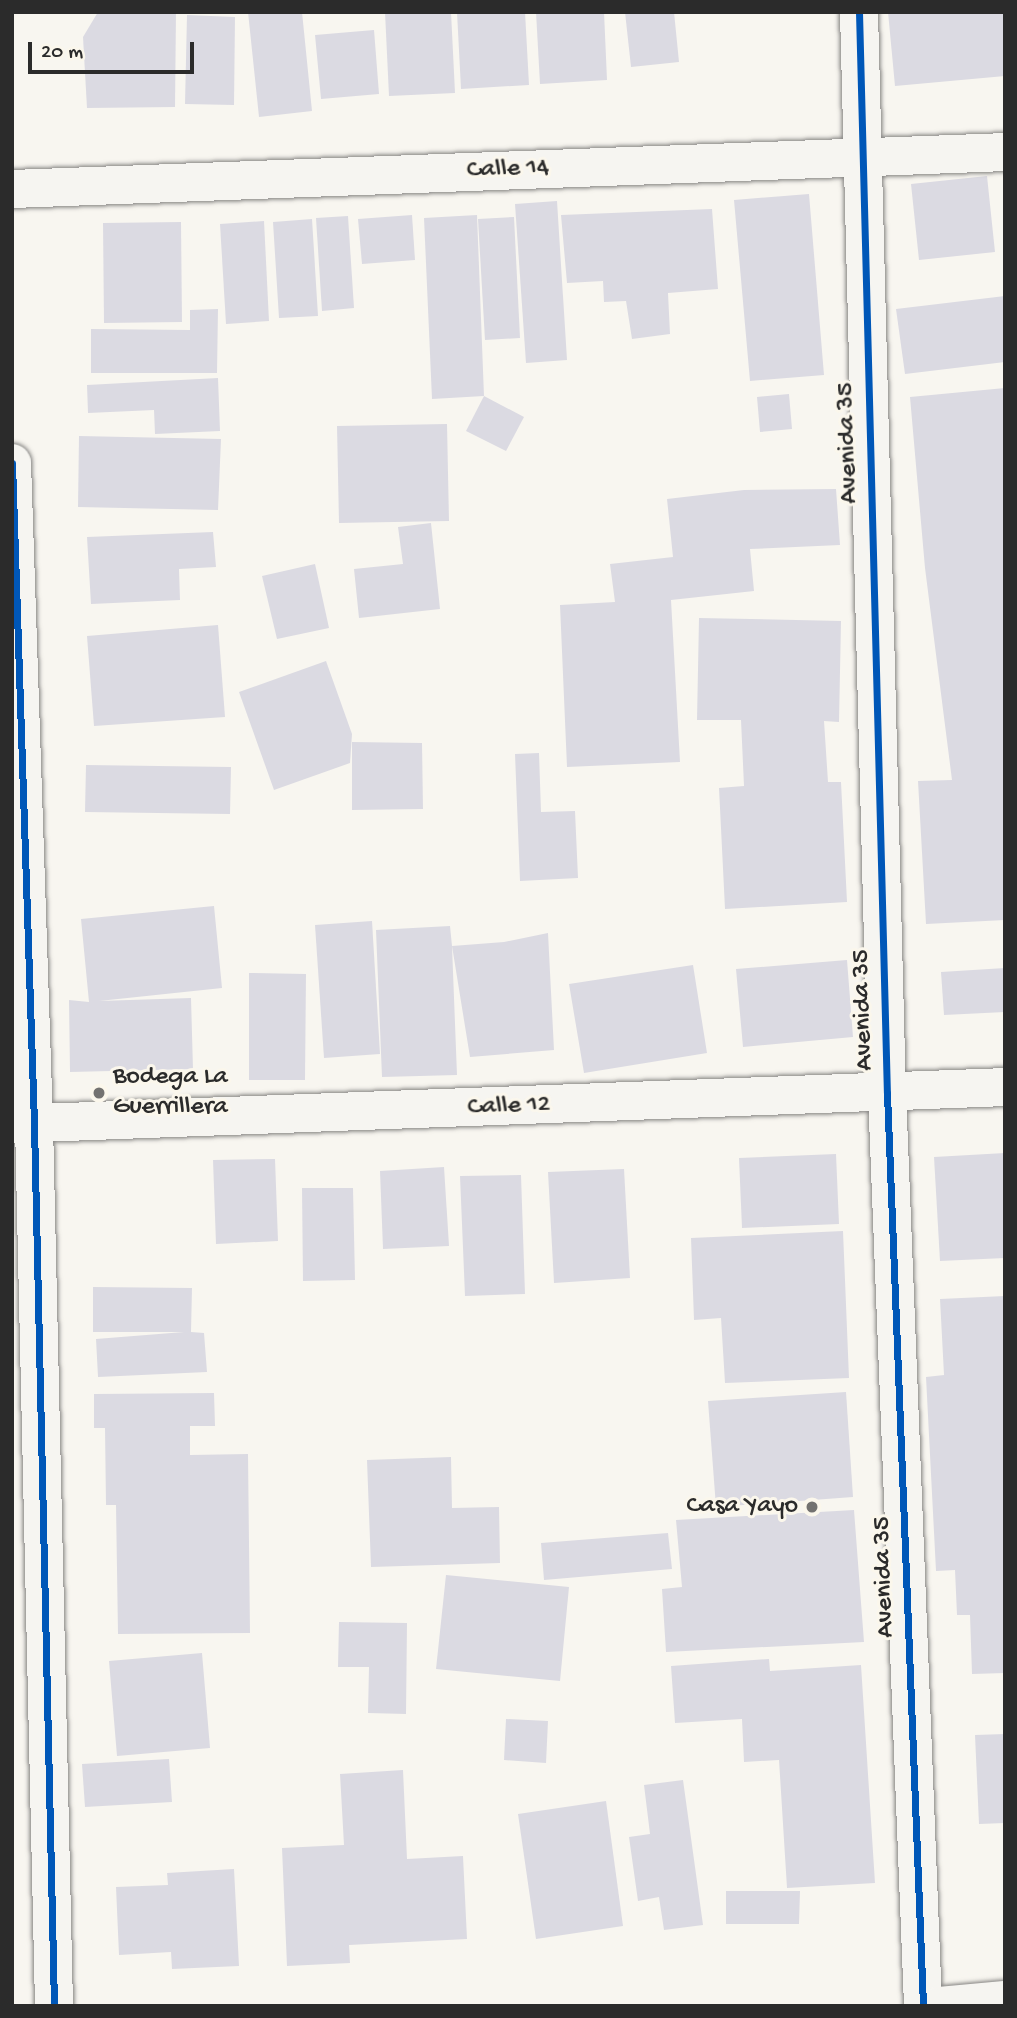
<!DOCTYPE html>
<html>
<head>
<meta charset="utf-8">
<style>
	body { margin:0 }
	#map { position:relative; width:1017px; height:2018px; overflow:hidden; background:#f8f6f0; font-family:"Gochi Hand",sans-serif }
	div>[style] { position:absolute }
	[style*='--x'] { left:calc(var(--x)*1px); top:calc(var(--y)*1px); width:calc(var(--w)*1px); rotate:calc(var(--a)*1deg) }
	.building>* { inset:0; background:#dbdae2 }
	.roads { filter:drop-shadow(0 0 2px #878684) drop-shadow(0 0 2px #878684) }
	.minor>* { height:38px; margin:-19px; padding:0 19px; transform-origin:19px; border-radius:19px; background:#f6f5f1 }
	.tertiary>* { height:38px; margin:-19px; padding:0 19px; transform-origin:19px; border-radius:19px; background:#f6f5f1 }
	.secondary>* { height:38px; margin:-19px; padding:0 19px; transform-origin:19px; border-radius:19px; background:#f6f5f1 }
	.cycleway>* { height:7px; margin:-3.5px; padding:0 3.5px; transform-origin:3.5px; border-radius:3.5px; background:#0057b8 }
	.dots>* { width:19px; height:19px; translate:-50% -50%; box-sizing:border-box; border:4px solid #fbf7ec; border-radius:50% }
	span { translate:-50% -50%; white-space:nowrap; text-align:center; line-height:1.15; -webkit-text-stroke:6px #fbf7ec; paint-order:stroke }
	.street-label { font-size:26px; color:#2b2b2b }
	.poi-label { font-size:26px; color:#2b2b2b }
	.left { translate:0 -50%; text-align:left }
	.right { translate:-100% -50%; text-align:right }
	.frame { position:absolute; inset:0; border:14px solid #2b2b2b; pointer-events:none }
	.scale { position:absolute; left:28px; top:42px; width:166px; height:32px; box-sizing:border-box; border:4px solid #2b2b2b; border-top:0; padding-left:9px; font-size:21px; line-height:24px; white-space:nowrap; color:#2b2b2b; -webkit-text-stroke:5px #fbf7ec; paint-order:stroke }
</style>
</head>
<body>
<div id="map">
	<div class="building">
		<div style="clip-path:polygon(98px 12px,176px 12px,175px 107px,87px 108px,83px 37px)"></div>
		<div style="clip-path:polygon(248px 12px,302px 12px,312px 111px,259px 117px)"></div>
		<div style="clip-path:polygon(385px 12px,451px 12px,455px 93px,389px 96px)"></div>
		<div style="clip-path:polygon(457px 12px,525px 12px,529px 85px,461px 89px)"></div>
		<div style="clip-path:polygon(536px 12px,604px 12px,607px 80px,540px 84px)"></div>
		<div style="clip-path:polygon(625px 12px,674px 12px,679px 62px,631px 67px)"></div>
		<div style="clip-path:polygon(888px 12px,1005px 12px,1005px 76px,895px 86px)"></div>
		<div style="clip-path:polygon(187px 15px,235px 17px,234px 105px,185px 104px)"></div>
		<div style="clip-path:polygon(374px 30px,379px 94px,321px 99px,315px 35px)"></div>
		<div style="clip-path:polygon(987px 176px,995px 252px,919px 260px,911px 184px)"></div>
		<div style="clip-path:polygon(809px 194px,824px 375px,750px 381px,734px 200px)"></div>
		<div style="clip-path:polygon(557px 201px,567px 360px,526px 363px,515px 204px)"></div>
		<div style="clip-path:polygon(712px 209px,718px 289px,668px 293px,670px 334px,632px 339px,626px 301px,604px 302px,603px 281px,567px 283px,561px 215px)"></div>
		<div style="clip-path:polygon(412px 215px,415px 260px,362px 264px,358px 219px)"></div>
		<div style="clip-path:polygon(477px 215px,484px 396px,432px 399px,424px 218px)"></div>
		<div style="clip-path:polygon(348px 216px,354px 308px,322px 311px,316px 218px)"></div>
		<div style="clip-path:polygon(514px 217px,520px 338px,485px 340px,478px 219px)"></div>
		<div style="clip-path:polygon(312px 219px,318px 316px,279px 318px,273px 222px)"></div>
		<div style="clip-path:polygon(264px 221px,269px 321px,226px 324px,220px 224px)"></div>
		<div style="clip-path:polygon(181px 222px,182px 322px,104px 323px,103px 223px)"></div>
		<div style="clip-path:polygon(1005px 296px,1005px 362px,905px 374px,896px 309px)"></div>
		<div style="clip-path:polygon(218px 309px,217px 373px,91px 373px,91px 329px,190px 330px,190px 310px)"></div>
		<div style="clip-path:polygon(218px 378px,220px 431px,155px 434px,154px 410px,88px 413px,87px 385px)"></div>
		<div style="clip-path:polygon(1005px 388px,1005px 920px,926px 924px,918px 781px,952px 780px,925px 568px,910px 397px)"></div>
		<div style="clip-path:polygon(789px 394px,792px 429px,760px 432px,757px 397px)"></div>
		<div style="clip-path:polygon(484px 396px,524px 417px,506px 451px,466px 431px)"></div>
		<div style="clip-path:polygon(447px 424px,449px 521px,339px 523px,337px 426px)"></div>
		<div style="clip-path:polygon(79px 436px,221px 439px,218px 510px,78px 507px)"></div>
		<div style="clip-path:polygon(836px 489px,840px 545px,750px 549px,754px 591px,671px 600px,680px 762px,567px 767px,560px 605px,615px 602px,610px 564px,673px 557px,667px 499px,744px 490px)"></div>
		<div style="clip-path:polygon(431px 523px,440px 609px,359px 618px,354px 569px,403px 564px,398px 527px)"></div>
		<div style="clip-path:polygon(213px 532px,216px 567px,179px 569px,180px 600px,91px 604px,87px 537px)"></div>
		<div style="clip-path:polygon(315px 564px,329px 628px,277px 639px,262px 576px)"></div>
		<div style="clip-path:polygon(699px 618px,841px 621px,839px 722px,824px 721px,828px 782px,841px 782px,847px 902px,725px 909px,719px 788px,744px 786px,741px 720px,697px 720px)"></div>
		<div style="clip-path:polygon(218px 625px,225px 717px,94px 726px,87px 636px)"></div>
		<div style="clip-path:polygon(326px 661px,352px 734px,350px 763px,274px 790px,239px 692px)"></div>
		<div style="clip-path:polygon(352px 742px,422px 743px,423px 809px,352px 810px)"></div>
		<div style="clip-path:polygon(539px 753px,541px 812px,575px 811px,578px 878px,520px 881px,515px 754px)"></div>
		<div style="clip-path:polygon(86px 765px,231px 767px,230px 814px,85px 812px)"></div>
		<div style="clip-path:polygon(214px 906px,222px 988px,99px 1001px,191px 998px,193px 1069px,70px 1072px,69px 1000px,89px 1002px,81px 919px)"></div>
		<div style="clip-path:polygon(372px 921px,380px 1054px,324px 1058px,315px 925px)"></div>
		<div style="clip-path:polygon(450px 926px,452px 946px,504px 942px,548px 933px,554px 1050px,470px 1057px,452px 946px,457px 1075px,382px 1077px,376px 930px)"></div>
		<div style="clip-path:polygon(847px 960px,853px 1037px,743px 1047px,736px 969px)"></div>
		<div style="clip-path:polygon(693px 965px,707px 1053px,584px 1073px,569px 984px)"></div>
		<div style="clip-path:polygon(1005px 968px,1005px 1012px,944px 1015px,941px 972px)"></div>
		<div style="clip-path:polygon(249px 973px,306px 974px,305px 1080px,249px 1080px)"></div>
		<div style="clip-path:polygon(1005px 1153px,1005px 1258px,940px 1261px,934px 1157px)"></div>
		<div style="clip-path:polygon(836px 1154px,839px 1224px,742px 1228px,739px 1158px)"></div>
		<div style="clip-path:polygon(275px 1159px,278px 1241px,216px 1244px,213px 1160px)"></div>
		<div style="clip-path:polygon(444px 1167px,449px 1246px,383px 1249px,380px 1171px)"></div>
		<div style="clip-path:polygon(624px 1169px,630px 1278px,554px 1283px,548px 1172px)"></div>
		<div style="clip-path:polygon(521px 1175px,525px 1294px,465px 1296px,460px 1176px)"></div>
		<div style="clip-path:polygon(302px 1188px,353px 1188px,355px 1280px,303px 1281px)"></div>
		<div style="clip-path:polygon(843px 1231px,849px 1378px,725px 1383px,721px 1318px,694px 1320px,691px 1238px)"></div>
		<div style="clip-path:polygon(93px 1287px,192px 1288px,191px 1332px,204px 1333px,207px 1372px,98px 1377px,96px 1339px,184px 1332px,93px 1332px)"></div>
		<div style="clip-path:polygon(1005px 1296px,1005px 1673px,972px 1674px,970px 1615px,957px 1615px,955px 1570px,936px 1571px,926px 1377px,944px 1375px,940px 1299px)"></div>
		<div style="clip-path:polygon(846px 1392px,853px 1497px,716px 1507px,708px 1401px)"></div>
		<div style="clip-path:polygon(214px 1393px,215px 1426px,190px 1426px,190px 1455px,248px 1454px,250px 1633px,118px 1634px,116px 1505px,106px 1505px,105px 1428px,94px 1428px,94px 1394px)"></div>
		<div style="clip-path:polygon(451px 1457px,452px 1508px,499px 1507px,500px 1563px,371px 1567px,367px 1460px)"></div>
		<div style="clip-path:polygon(854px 1510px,864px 1642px,666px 1652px,662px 1589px,682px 1587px,676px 1520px)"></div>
		<div style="clip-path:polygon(668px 1533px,672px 1569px,544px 1580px,541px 1543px)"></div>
		<div style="clip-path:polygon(446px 1575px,569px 1587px,560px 1681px,436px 1669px)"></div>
		<div style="clip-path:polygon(339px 1622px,407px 1623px,406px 1714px,368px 1713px,369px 1667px,338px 1667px)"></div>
		<div style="clip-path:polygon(202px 1653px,210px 1748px,117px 1756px,109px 1661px)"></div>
		<div style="clip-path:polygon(769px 1659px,770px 1671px,861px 1665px,875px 1883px,787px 1888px,779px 1760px,744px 1762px,742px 1719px,675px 1723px,671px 1666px)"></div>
		<div style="clip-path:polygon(506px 1719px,548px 1721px,546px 1763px,504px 1760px)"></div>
		<div style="clip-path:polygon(1005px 1734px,1005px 1823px,979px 1824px,975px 1735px)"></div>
		<div style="clip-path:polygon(169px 1759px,172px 1802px,85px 1807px,82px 1764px)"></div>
		<div style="clip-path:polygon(403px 1770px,407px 1859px,463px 1856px,467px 1939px,349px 1945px,350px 1963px,287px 1966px,282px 1848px,344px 1845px,340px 1774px)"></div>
		<div style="clip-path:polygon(683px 1780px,703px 1925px,664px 1930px,659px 1897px,638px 1901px,629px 1837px,650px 1834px,644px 1785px)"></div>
		<div style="clip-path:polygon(606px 1801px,623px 1926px,536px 1939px,518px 1814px)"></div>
		<div style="clip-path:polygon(234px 1869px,239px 1966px,172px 1969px,171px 1952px,119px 1955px,116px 1887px,168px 1885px,167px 1873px)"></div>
		<div style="clip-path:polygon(726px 1891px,800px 1891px,799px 1924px,726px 1924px)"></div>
	</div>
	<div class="roads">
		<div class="minor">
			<div style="--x:859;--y:12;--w:1081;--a:88.52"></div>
			<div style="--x:887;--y:1093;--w:914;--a:87.74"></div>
			<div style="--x:12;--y:463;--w:661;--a:88.09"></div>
			<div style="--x:34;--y:1124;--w:882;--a:88.7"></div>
			<div style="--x:12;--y:1124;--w:994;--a:-2.13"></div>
		</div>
		<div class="tertiary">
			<div style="--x:12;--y:189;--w:994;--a:-2.13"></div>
		</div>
		<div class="secondary">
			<div style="--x:939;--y:2006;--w:66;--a:-5.2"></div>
		</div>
	</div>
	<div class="cycleway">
		<div style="--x:859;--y:12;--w:1081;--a:88.52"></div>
		<div style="--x:887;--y:1093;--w:914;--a:87.74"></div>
		<div style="--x:12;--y:463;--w:661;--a:88.09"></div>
		<div style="--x:34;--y:1124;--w:882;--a:88.7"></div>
	</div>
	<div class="dots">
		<div style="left:99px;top:1093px;background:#737270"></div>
		<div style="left:812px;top:1507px;background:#737270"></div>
	</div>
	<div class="street-label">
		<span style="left:508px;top:170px;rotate:-2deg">Calle 14</span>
		<span style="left:849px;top:443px;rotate:-92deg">Avenida 35</span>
		<span style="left:864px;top:1010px;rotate:-92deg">Avenida 35</span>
		<span style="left:509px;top:1107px;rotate:-2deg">Calle 12</span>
		<span style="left:885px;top:1577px;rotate:-92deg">Avenida 35</span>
	</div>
	<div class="poi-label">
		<span class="left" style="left:113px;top:1093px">Bodega La<br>Guerrillera</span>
		<span class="right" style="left:798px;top:1507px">Casa Yayo</span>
	</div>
	<div class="frame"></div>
	<div class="scale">20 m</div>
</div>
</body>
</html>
